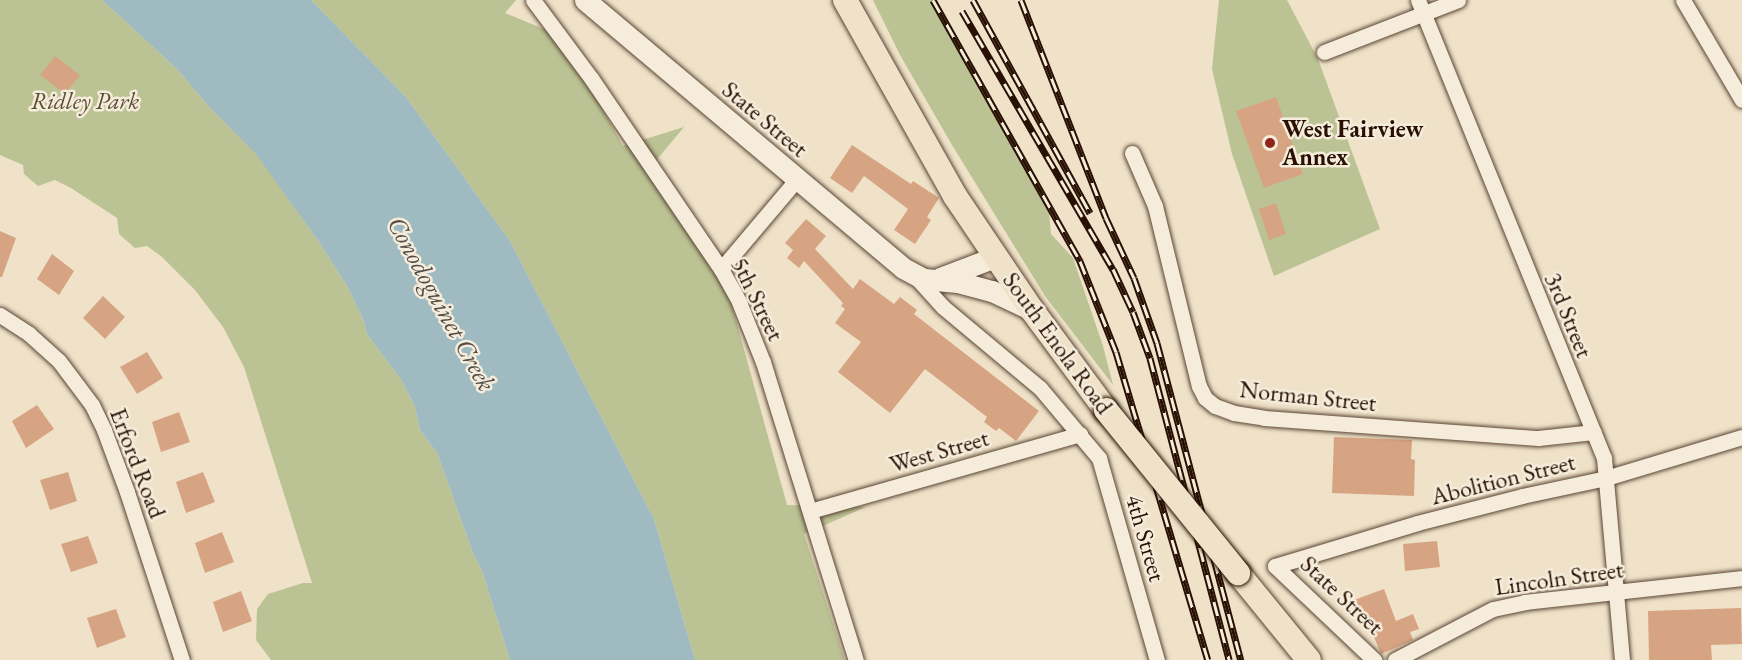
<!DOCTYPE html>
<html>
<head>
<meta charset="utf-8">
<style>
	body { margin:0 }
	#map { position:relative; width:1742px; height:660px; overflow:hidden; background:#efe2c8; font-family:"EB Garamond",serif }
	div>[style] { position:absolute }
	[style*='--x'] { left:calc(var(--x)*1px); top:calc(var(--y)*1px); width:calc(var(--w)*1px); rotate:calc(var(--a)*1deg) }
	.green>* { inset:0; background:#bbc394 }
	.water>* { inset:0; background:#9fbbc1 }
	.building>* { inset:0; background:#d7a483 }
	.roads { filter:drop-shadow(0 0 2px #5a4434) drop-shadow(0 0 2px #5a4434) }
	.street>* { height:15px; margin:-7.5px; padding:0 7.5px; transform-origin:7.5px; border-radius:7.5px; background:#f5ecdb }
	.secondary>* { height:21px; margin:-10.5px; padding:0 10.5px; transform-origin:10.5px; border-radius:10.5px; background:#f5ecdb }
	.primary>* { height:24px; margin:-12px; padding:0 12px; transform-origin:12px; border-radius:12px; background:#efe2c8 }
	.rail>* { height:7px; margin-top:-3.5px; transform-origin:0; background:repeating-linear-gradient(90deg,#f5ecdb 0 14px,#281003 0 28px); box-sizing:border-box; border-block:2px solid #281003 }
	.bridges { filter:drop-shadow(0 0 2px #281003) drop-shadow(0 0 2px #281003) }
	.primary-bridge>* { height:24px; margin:-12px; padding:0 12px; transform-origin:12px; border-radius:12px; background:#efe2c8 }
	.dots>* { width:16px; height:16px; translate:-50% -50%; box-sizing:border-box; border:3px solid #f5ecdb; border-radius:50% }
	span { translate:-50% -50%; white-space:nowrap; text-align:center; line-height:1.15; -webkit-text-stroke:5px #f5ecdb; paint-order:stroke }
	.park-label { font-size:24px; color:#5b4f36; font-style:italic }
	.street-label { font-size:24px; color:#281003 }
	.poi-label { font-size:24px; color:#281003; font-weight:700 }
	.left { translate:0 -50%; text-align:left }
	.water-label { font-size:26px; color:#524c46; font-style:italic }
</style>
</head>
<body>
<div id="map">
	<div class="green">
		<div style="clip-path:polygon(0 0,102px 0,177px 69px,211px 109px,257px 154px,319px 242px,347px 286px,363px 319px,367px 334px,402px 381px,415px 407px,420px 430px,437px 453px,473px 553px,482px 571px,510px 660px,271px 660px,256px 640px,257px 609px,268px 594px,303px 583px,312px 583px,244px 367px,223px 327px,195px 290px,162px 257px,147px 246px,135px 248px,119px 234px,117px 218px,71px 188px,55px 180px,38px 186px,24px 174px,23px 165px,0 155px)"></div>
		<div style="clip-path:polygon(311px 0,516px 0,505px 13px,561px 36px,623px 146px,684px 127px,649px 169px,729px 295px,787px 505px,866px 507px,804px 534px,845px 660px,695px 660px,654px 519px,510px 241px,406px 97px)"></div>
		<div style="clip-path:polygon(873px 0,934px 0,944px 14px,1048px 198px,1051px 234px,1073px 258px,1103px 346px,1113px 385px,1045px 296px,952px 145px,900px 55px)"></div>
		<div style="clip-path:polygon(1219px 0,1287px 0,1318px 59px,1380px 229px,1274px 276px,1232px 154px,1212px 69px)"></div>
	</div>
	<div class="water">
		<div style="clip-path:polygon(102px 0,311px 0,406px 97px,510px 241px,654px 519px,695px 660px,510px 660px,482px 571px,473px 553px,437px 453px,420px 430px,415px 407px,402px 381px,367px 334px,363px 319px,347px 286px,319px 242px,256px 154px,211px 109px,177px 69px)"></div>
	</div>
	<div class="building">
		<div style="clip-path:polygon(55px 56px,80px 75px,65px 94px,40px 75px)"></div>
		<div style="clip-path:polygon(1276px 97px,1303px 174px,1264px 188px,1236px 111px)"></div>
		<div style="clip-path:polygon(852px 145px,911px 184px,913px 181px,939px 198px,927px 217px,931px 220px,915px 244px,894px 230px,908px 209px,864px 176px,852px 193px,830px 178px)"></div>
		<div style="clip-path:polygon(1276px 203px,1286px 234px,1269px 240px,1259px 209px)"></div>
		<div style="clip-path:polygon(806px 219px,826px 236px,815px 249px,853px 289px,860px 279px,894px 304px,900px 297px,917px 310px,914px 314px,1039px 411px,1016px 441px,999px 428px,996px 431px,984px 422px,987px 417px,925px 369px,890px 413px,838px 372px,861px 342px,835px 323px,845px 309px,841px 306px,843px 303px,804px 261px,799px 268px,787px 258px,793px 250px,785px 243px)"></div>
		<div style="clip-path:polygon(0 231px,16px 238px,2px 277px,0 277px)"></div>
		<div style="clip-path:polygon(52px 254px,74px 271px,59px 295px,37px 279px)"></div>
		<div style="clip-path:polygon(103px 296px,125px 317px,105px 339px,83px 318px)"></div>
		<div style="clip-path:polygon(147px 352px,163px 378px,137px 394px,120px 367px)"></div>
		<div style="clip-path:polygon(37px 405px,54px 429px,26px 448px,12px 421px)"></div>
		<div style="clip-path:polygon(179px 412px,190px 442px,161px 452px,152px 422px)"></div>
		<div style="clip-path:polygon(1334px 437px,1412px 440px,1411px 459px,1415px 460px,1414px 496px,1332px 493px)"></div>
		<div style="clip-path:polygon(68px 472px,77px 501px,50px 510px,40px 480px)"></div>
		<div style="clip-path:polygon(203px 472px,215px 502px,186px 513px,176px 482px)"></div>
		<div style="clip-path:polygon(222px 532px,234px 562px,205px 573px,195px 543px)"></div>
		<div style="clip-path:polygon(88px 536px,98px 563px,71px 572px,61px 544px)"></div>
		<div style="clip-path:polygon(1437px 541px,1440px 567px,1405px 571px,1403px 544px)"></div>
		<div style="clip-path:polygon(1384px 589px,1396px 621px,1413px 614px,1419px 629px,1410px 632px,1413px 640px,1381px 654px,1369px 625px,1363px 627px,1354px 600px)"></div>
		<div style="clip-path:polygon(241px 591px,252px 621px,223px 632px,213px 602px)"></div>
		<div style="clip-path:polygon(1741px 608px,1742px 644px,1711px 645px,1712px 660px,1649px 660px,1648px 611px)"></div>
		<div style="clip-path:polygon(116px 609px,126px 637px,97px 648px,87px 618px)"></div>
	</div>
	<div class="roads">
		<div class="street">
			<div style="--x:533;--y:0;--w:97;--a:53.4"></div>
			<div style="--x:591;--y:78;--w:231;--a:55.8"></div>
			<div style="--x:721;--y:269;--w:38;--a:61"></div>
			<div style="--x:739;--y:302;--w:65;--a:68.2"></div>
			<div style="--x:763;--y:362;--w:312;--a:72.7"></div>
			<div style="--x:1418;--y:0;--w:494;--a:67.9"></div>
			<div style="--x:1604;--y:458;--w:203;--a:84.9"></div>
			<div style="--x:1683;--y:0;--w:116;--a:59.5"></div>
			<div style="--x:1324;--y:52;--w:144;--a:-21.2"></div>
			<div style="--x:1132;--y:153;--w:58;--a:66.5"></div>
			<div style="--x:1155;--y:206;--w:185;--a:76.3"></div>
			<div style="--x:1199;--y:386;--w:13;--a:63"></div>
			<div style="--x:1205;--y:398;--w:13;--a:39"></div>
			<div style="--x:1215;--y:406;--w:20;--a:20"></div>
			<div style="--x:1234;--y:413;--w:30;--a:9"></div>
			<div style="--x:1264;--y:418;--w:275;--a:4.2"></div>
			<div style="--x:1538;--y:438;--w:56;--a:-6.1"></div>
			<div style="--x:721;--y:269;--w:118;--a:-49.8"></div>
			<div style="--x:914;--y:275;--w:43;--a:47.8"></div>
			<div style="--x:943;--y:307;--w:126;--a:39.9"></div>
			<div style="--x:1040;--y:388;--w:92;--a:49.9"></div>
			<div style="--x:1099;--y:458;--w:210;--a:74"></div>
			<div style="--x:0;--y:315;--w:35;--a:33"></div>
			<div style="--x:29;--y:334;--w:40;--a:42"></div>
			<div style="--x:59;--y:361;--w:55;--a:53.1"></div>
			<div style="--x:92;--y:405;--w:28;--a:64"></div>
			<div style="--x:104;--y:430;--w:66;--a:69.6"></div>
			<div style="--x:127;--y:492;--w:177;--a:71.9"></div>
			<div style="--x:810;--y:511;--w:281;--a:-15.9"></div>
			<div style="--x:1275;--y:566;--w:148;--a:-16.8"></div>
			<div style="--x:1417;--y:523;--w:108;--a:-14.4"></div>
			<div style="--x:1522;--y:496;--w:86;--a:-12.1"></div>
			<div style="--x:1606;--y:478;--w:142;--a:-16.8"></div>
			<div style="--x:1275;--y:566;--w:137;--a:43.5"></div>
			<div style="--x:1395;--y:660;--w:110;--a:-27.5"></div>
			<div style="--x:1493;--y:609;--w:33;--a:-12"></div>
			<div style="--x:1525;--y:602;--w:218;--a:-6.3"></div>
		</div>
		<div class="secondary">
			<div style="--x:585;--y:0;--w:416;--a:40.1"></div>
			<div style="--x:903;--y:268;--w:24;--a:28"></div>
			<div style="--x:924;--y:279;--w:34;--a:5"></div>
			<div style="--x:958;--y:282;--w:35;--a:15"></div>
			<div style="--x:992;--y:291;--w:44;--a:25.4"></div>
			<div style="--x:940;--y:278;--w:59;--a:-20.9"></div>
		</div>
		<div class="primary">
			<div style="--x:845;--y:0;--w:225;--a:60.7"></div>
			<div style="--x:955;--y:196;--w:138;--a:56"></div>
			<div style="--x:1032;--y:310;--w:124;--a:53.5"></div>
			<div style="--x:1238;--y:573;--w:112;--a:50.8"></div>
		</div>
	</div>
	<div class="rail">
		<div style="--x:933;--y:0;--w:300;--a:60.6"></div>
		<div style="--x:1080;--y:261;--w:98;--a:68.4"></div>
		<div style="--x:1116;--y:352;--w:321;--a:73.4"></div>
		<div style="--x:973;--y:0;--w:243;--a:61.2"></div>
		<div style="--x:1021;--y:0;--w:234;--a:68.7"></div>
		<div style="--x:1106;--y:218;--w:66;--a:65"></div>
		<div style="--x:1134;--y:278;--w:69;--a:70.5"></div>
		<div style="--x:1157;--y:343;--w:328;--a:75.2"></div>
		<div style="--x:962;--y:11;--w:299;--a:59.7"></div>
		<div style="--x:1113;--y:269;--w:47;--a:65.1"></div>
		<div style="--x:1133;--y:312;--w:49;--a:69.7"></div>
		<div style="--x:1150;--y:358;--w:312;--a:75.3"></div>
	</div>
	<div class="bridges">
		<div class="primary-bridge">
			<div style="--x:1106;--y:410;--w:210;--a:51"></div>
		</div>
	</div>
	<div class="dots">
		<div style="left:1270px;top:143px;background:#8f2418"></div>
	</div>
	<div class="park-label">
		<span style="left:85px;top:101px">Ridley Park</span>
	</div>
	<div class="street-label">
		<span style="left:765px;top:119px;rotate:40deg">State Street</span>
		<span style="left:758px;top:299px;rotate:64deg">5th Street</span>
		<span style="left:1569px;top:315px;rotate:68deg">3rd Street</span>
		<span style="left:1058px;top:343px;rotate:54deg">South Enola Road</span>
		<span style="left:1308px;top:396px;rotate:6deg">Norman Street</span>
		<span style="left:939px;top:451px;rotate:-16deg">West Street</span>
		<span style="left:138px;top:463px;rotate:69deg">Erford Road</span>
		<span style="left:1503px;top:479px;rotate:-14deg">Abolition Street</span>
		<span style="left:1146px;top:538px;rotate:74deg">4th Street</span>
		<span style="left:1559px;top:578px;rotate:-8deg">Lincoln Street</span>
		<span style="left:1342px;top:595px;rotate:43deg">State Street</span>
	</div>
	<div class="poi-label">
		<span class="left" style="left:1282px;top:143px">West Fairview<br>Annex</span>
	</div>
	<div class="water-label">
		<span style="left:441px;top:304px;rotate:61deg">Conodoguinet Creek</span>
	</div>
</div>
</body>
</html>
